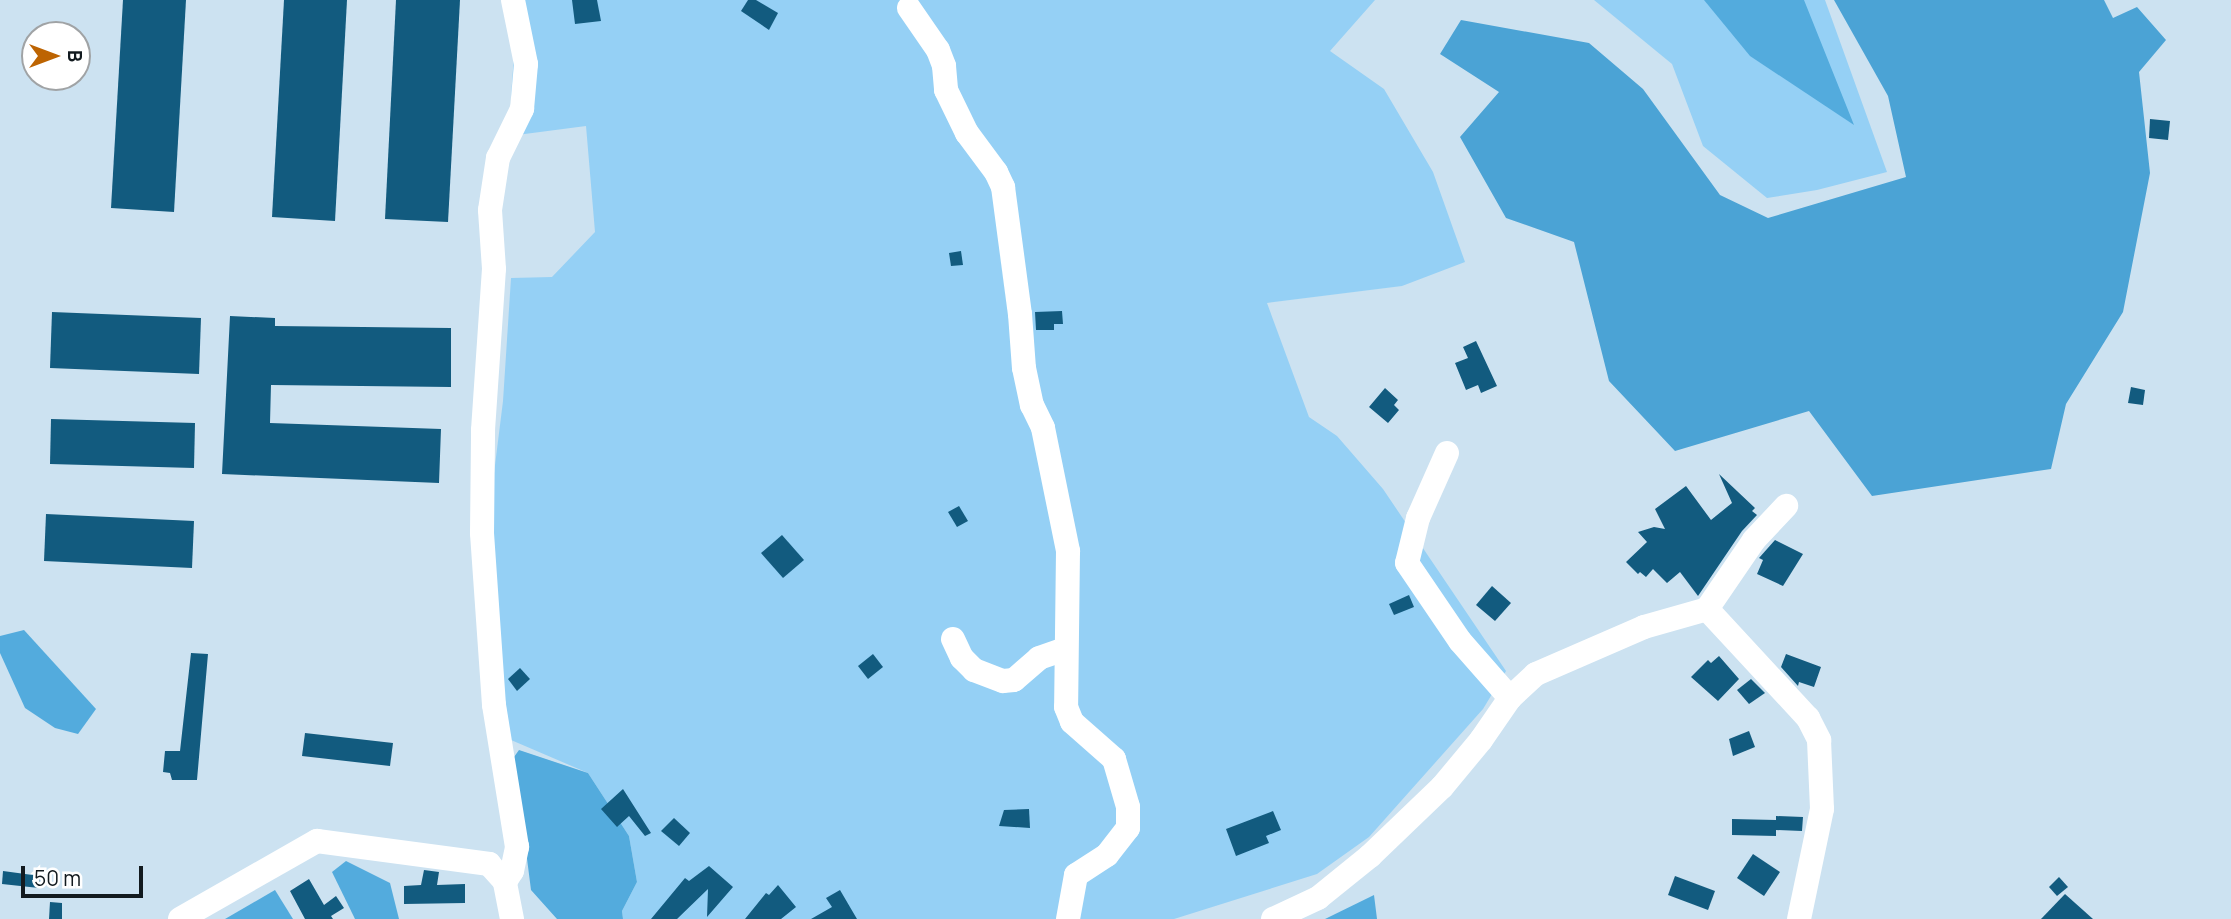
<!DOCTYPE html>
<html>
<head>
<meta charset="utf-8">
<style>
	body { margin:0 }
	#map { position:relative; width:2231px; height:919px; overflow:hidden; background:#cce2f1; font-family:Manrope,sans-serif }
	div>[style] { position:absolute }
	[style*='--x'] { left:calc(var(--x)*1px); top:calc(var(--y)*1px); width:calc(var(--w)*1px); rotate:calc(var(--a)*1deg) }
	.green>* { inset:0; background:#95d0f5 }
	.forest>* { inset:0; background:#53abdd }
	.water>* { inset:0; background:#4ba3d5 }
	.building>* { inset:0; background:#125b7f }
	.minor>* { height:24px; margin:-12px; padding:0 12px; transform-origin:12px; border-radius:12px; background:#fff }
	span { translate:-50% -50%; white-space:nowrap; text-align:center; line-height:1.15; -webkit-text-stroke:7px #fff; paint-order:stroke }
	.north { position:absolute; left:21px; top:21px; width:70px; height:70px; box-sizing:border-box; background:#fff; border:2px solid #a0a3a5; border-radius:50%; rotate:90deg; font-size:19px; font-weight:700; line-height:28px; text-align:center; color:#121a1f }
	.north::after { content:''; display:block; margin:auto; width:24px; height:32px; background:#bd6402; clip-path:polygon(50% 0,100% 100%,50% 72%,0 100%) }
	.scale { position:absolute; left:21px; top:866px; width:122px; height:32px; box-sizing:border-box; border:4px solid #121a1f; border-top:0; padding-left:9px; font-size:21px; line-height:24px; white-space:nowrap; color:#121a1f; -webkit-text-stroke:5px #fff; paint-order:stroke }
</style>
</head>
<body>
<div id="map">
	<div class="green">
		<div style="clip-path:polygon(518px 0,1375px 0,1330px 51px,1384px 89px,1433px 172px,1465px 262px,1402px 286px,1267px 303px,1309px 417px,1337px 436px,1383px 489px,1506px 671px,1483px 709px,1369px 837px,1317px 874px,1174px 919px,623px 919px,622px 911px,637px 882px,629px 836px,588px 773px,511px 740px,491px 607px,492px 489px,503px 401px,511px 278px,552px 277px,595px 232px,586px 126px,517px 135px,511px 97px)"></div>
		<div style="clip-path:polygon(1594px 0,1825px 0,1887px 172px,1817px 190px,1767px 198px,1703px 146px,1672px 64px)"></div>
	</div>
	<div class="forest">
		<div style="clip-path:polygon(1704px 0,1804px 0,1854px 125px,1750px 56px)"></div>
		<div style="clip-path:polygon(24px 630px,96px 709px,78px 734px,55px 728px,25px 708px,0 653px,0 636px)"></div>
		<div style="clip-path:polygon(519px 750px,588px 773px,629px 836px,637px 882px,622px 911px,623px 919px,557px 919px,531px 890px,514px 757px)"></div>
		<div style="clip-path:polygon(346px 861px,390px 883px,399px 919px,355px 919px,332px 872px)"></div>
		<div style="clip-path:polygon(275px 890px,293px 919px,225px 919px)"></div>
		<div style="clip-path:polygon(1374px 895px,1377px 919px,1325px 919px)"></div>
	</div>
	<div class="water">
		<div style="clip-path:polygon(1834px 0,2104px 0,2113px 18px,2137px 7px,2166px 40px,2139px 72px,2150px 173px,2123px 312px,2066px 404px,2051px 469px,1872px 496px,1809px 411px,1675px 451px,1609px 381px,1574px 242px,1506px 218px,1460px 137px,1499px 92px,1440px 54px,1461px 20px,1589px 43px,1643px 89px,1720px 195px,1768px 218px,1906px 177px,1888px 96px)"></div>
	</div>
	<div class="building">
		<div style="clip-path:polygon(123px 0,186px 0,174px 212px,111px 208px)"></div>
		<div style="clip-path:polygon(284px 0,347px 0,335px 221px,272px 217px)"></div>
		<div style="clip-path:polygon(396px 0,460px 0,448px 222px,385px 219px)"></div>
		<div style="clip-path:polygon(572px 0,597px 0,601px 21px,575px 24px)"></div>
		<div style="clip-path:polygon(748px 0,756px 0,778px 13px,769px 30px,741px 11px)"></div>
		<div style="clip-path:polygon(2150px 119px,2170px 121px,2168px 140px,2149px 138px)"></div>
		<div style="clip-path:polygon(961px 251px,963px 265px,951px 266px,949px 253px)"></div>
		<div style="clip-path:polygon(1062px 311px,1063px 324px,1054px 324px,1054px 330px,1036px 330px,1035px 312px)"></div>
		<div style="clip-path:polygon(52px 312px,201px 318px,199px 374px,50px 368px)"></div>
		<div style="clip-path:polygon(230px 316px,275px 318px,275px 326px,451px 328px,451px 387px,271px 385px,270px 423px,441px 429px,439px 483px,222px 474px)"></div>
		<div style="clip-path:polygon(1476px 341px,1497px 386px,1481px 393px,1478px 385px,1466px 390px,1455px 363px,1468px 358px,1463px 347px)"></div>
		<div style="clip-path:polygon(2131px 387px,2145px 390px,2143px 405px,2128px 403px)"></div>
		<div style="clip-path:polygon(1385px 388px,1398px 400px,1394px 405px,1399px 410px,1388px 423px,1369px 407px)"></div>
		<div style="clip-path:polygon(51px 419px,195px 423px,194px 468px,50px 464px)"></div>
		<div style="clip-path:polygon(1719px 474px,1755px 508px,1752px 511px,1757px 515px,1742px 531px,1698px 596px,1680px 572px,1667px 583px,1653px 569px,1646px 577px,1640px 572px,1638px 574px,1626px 562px,1647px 542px,1638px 532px,1654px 527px,1665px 529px,1655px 509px,1686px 486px,1711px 520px,1732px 503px)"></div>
		<div style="clip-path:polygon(959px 506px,968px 521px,957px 527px,948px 512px)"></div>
		<div style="clip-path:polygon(46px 514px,194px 521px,192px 568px,44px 561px)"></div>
		<div style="clip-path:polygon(782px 535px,804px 560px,783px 578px,761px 553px)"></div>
		<div style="clip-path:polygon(1775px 540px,1803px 554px,1783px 586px,1757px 574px,1763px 560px,1759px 558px)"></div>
		<div style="clip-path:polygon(1492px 586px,1511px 603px,1495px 621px,1476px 605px)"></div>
		<div style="clip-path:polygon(1409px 595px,1414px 607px,1394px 615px,1389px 604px)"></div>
		<div style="clip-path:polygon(191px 653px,208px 654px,197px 780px,172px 780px,170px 773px,163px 772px,165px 751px,180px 751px)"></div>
		<div style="clip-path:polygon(873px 654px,883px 667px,868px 679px,858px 666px)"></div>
		<div style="clip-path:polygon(1786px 654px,1821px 667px,1814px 687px,1799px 682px,1798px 686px,1781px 667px)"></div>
		<div style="clip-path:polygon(1719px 656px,1739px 679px,1718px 701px,1691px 677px,1708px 660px,1711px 663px)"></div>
		<div style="clip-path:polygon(520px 668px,530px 679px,517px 691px,508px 679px)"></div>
		<div style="clip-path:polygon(1751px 679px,1765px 693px,1749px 704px,1737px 690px)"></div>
		<div style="clip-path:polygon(1749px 731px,1755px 747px,1733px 756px,1729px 739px)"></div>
		<div style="clip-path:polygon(305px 733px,393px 743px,390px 766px,302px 756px)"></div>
		<div style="clip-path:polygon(623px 789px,651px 833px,645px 836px,629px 816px,617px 827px,601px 809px)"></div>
		<div style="clip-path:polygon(1029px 809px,1030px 828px,999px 826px,1004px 810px)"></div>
		<div style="clip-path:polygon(1273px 811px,1281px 830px,1266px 836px,1269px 843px,1236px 856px,1226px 829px)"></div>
		<div style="clip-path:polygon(1776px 816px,1803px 817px,1802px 831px,1776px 830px,1776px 836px,1732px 835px,1732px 819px,1776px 820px)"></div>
		<div style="clip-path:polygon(674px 818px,690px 833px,679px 846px,661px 831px)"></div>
		<div style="clip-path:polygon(1753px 854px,1780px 872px,1764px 896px,1737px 878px)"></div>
		<div style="clip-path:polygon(709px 866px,733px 887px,707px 917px,708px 889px,677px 919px,651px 919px,685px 878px,689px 881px)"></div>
		<div style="clip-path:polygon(424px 870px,439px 872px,437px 885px,465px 884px,465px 903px,404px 904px,404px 886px,421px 885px)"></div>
		<div style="clip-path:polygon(3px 871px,40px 876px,39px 888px,2px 884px)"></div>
		<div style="clip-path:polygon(1675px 876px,1715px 891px,1708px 910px,1668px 895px)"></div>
		<div style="clip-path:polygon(2059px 877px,2068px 887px,2057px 896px,2049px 887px)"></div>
		<div style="clip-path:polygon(309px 879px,324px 905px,336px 896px,344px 908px,331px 916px,333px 919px,305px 919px,290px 891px)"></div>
		<div style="clip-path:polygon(778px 885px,796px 907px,781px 919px,745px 919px,766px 893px,769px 895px)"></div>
		<div style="clip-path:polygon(840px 890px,857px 919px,811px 919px,832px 907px,826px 898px)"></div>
		<div style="clip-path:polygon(2065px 894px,2093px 919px,2041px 919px)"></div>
		<div style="clip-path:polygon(50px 902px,62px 903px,62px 919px,49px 919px)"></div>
	</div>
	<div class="minor">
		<div style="--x:909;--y:8;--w:51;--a:55.4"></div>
		<div style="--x:938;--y:50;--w:17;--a:69"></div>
		<div style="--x:944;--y:66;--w:24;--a:85"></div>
		<div style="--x:946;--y:90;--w:48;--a:64"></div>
		<div style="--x:967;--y:133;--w:49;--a:53.4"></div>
		<div style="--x:996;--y:172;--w:17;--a:65"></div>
		<div style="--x:1003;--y:187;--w:128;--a:82.4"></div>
		<div style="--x:1020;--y:314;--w:54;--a:85.8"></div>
		<div style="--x:1024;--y:368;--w:38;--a:78"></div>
		<div style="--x:1032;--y:405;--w:25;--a:64"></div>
		<div style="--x:1043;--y:428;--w:126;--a:78.5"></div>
		<div style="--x:1068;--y:551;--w:156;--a:90.7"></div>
		<div style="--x:1066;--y:707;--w:16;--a:68"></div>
		<div style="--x:1072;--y:722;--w:56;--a:41.4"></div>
		<div style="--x:1114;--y:759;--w:50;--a:73.7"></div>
		<div style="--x:1128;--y:807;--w:21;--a:90"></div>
		<div style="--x:1128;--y:828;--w:34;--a:128"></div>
		<div style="--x:1107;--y:855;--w:37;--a:147"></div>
		<div style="--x:1076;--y:875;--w:45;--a:100.3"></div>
		<div style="--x:1447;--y:453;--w:71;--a:114"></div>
		<div style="--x:1418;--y:518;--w:46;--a:103.7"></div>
		<div style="--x:1407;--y:563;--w:94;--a:55.8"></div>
		<div style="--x:1460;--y:641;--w:76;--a:48.7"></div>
		<div style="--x:1707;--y:609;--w:149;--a:47.2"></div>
		<div style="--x:1808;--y:718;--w:25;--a:63"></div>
		<div style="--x:1819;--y:740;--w:69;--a:87.5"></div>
		<div style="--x:1822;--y:809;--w:112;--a:101.8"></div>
		<div style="--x:953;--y:639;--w:21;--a:65"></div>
		<div style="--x:962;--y:658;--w:17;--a:45"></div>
		<div style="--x:974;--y:670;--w:31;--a:21"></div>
		<div style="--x:1003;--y:681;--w:11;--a:-5"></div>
		<div style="--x:1014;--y:680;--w:33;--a:-41"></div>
		<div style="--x:1039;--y:658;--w:28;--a:-19"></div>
		<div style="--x:180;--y:919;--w:158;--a:-29.7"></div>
		<div style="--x:317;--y:841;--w:174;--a:7.6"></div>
		<div style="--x:489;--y:864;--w:24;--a:48"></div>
		<div style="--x:512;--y:919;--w:38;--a:-101"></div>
		<div style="--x:505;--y:882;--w:13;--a:-58"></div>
		<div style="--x:512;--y:871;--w:25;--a:-78"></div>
		<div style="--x:517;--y:847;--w:144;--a:-99.2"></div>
		<div style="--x:494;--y:705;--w:172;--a:-94"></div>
		<div style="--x:482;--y:533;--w:103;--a:-89.4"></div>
		<div style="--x:483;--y:430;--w:161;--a:-86.1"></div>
		<div style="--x:494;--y:269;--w:59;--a:-93.9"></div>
		<div style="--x:490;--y:210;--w:53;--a:-81.3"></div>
		<div style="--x:498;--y:158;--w:55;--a:-63.9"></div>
		<div style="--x:522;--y:109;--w:45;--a:-84.9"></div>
		<div style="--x:526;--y:64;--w:65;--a:-101.5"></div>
		<div style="--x:1273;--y:919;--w:50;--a:-25"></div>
		<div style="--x:1318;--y:898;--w:67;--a:-38.9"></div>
		<div style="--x:1370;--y:856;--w:100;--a:-43.8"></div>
		<div style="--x:1442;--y:787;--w:61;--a:-50.3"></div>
		<div style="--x:1481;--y:740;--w:51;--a:-55.4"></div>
		<div style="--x:1510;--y:698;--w:35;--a:-43"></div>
		<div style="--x:1536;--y:674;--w:118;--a:-23.5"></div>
		<div style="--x:1644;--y:627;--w:66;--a:-15.9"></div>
		<div style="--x:1707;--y:609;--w:83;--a:-55.7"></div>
		<div style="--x:1754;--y:540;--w:47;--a:-46.7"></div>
	</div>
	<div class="north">B</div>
	<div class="scale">50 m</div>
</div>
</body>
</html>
